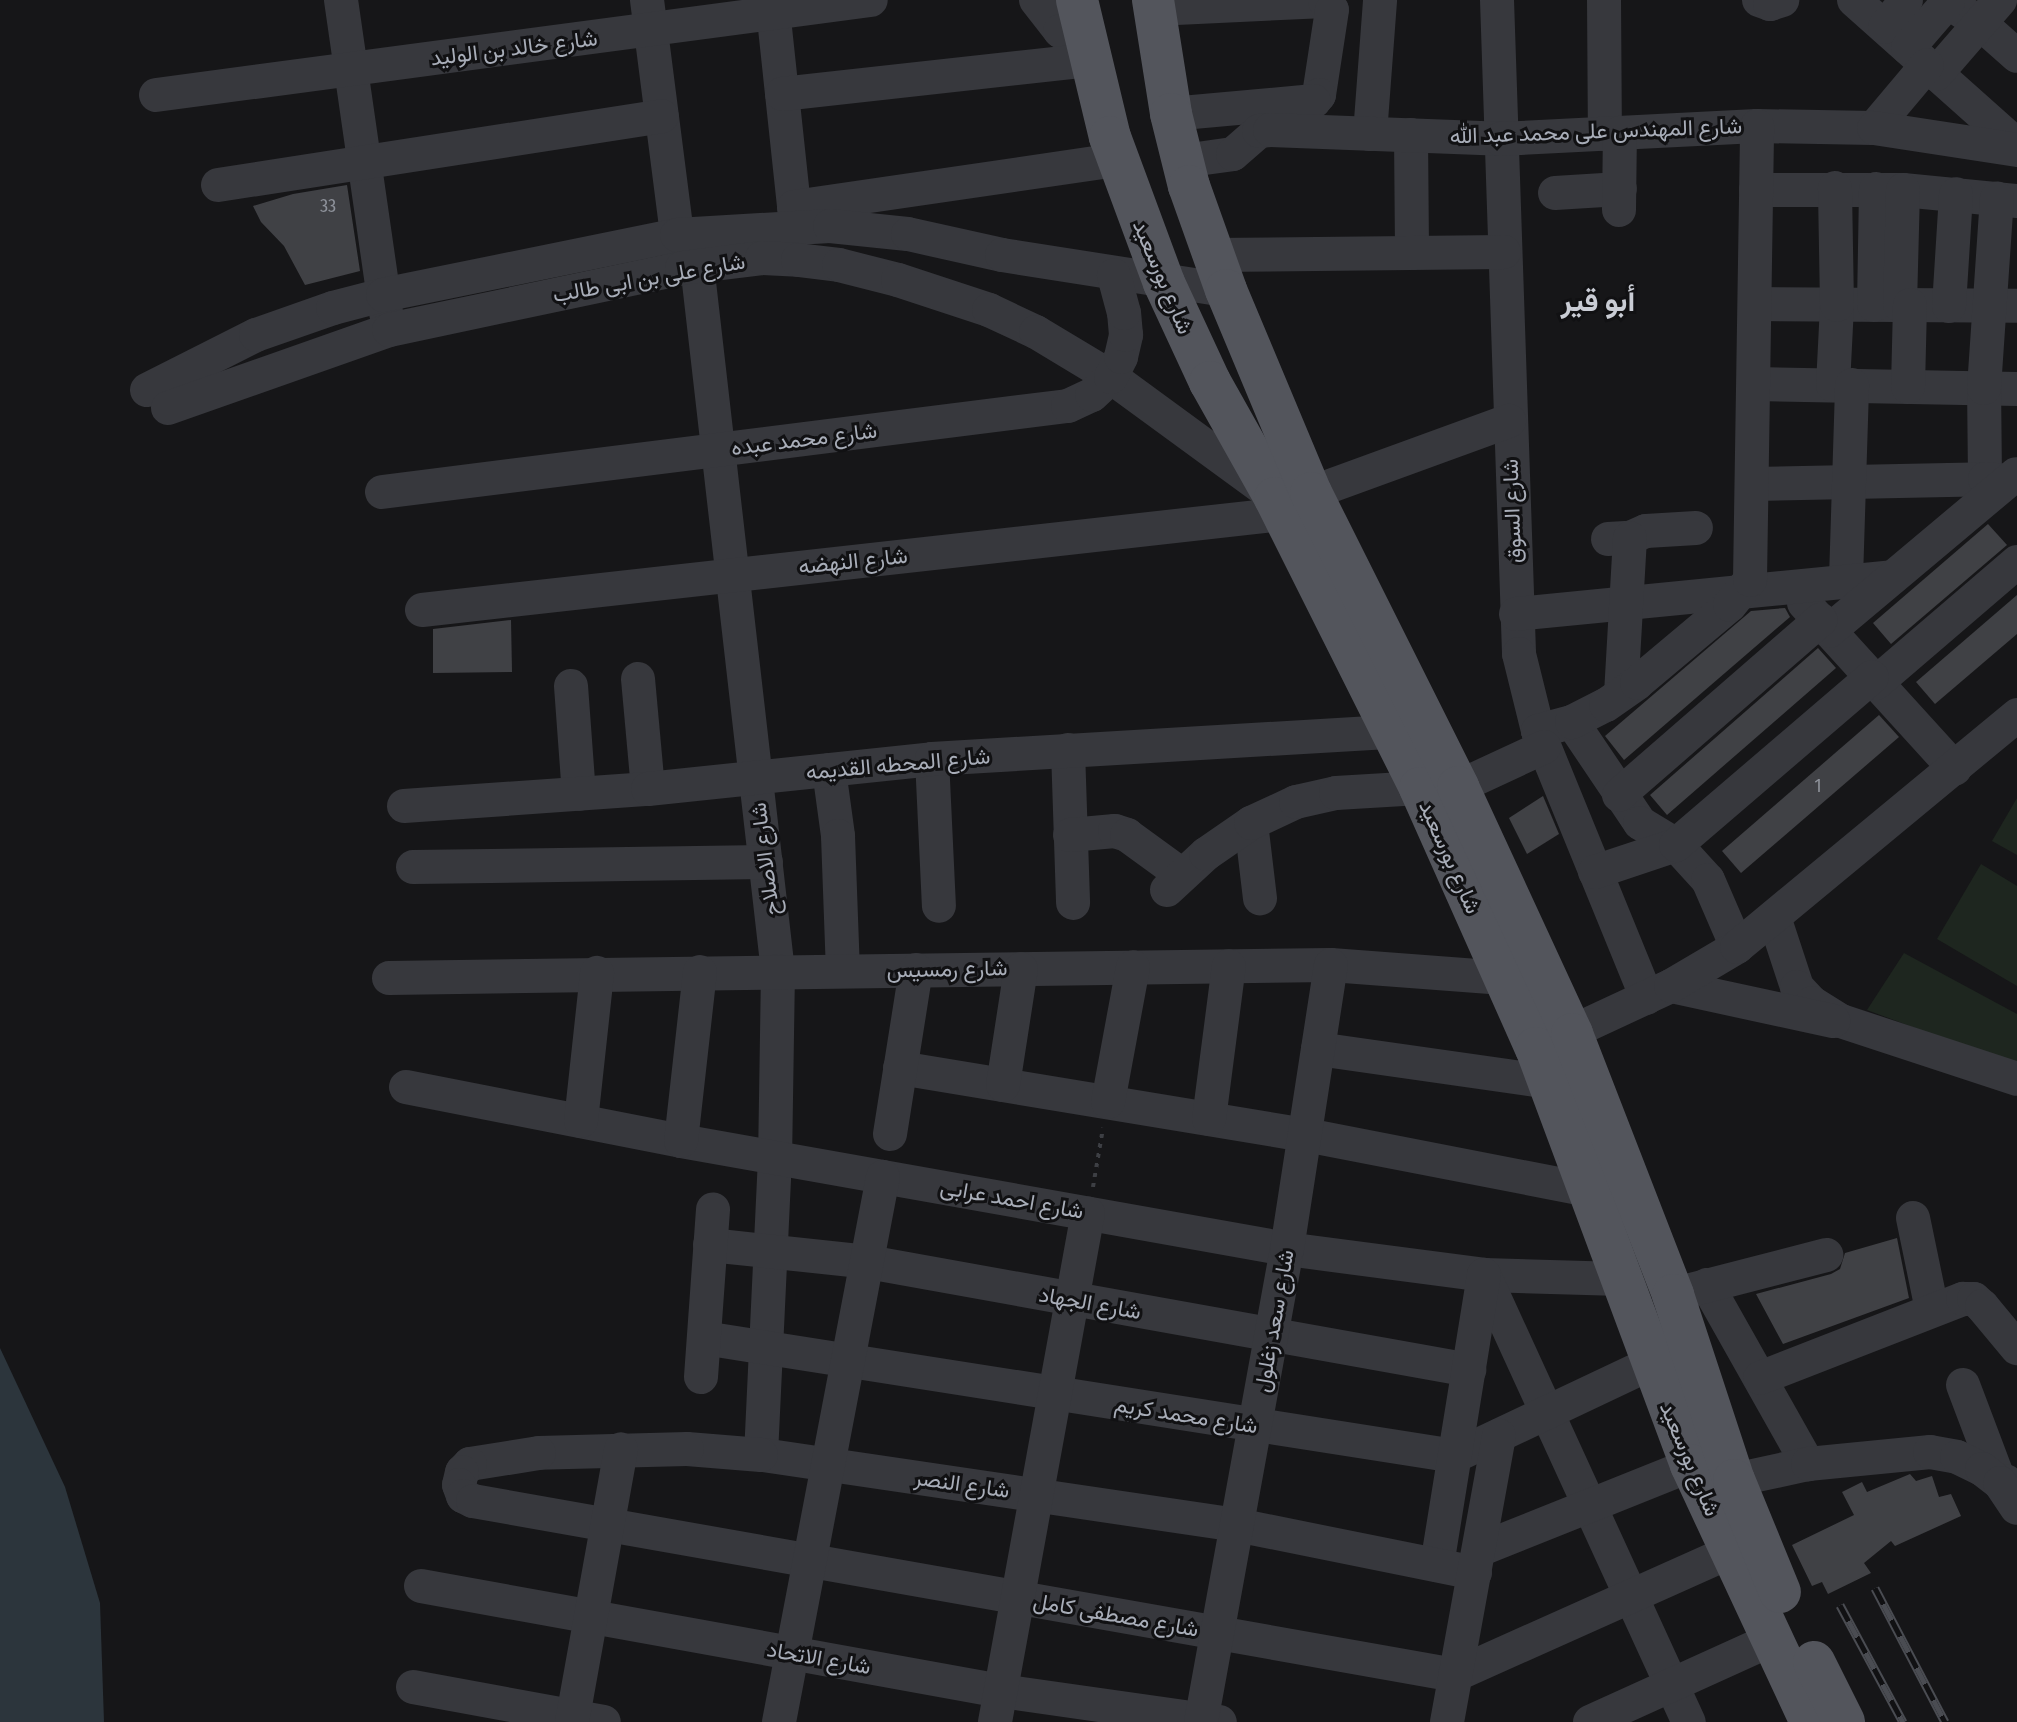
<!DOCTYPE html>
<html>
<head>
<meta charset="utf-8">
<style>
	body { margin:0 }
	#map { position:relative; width:2017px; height:1722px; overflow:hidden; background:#161618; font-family:"Fira Sans Condensed",Vazirmatn,sans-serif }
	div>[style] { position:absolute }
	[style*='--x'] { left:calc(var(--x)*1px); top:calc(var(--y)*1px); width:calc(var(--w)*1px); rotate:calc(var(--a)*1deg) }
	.green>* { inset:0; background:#1e261f }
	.water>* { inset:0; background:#2c353c }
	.building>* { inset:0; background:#404145 }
	.path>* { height:4px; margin-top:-2px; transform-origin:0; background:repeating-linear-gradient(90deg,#3d3f44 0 4px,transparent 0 10px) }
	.minor>* { height:34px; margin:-17px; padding:0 17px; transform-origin:17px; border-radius:17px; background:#37383d }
	.major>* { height:42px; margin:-21px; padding:0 21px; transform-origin:21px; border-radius:21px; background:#53555c }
	.rail>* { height:9px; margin-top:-4.5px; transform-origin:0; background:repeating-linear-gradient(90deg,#111113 0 18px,#4a4c52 0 36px); box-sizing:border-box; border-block:2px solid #4a4c52 }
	span { translate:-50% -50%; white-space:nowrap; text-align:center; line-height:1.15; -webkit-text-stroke:6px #111113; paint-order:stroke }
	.number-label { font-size:18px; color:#8e929b }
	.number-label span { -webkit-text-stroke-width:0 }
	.street-label { font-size:22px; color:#a8adb8 }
	.district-label { font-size:30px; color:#c9ccd4; font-weight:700 }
</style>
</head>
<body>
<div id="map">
	<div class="green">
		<div style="clip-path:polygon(2017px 798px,2017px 855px,1992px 841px)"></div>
		<div style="clip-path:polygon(1981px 864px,2017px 886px,2017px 986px,1937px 939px)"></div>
		<div style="clip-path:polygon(1904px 953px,2017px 1014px,2017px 1066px,1867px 1010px)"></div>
	</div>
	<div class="water">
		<div style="clip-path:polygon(0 1348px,65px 1487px,100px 1603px,104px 1722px,0 1722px)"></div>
	</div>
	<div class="building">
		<div style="clip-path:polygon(347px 185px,360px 271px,305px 285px,284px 246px,261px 222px,253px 206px,293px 194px)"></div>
		<div style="clip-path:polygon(1988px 524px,2007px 545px,1891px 644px,1873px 623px)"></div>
		<div style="clip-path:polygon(2017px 595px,2017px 634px,1935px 704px,1916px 682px)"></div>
		<div style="clip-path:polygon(1785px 608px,1790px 617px,1624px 760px,1605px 736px,1751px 611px)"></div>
		<div style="clip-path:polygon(511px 620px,512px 672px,433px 673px,433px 629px)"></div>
		<div style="clip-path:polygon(1818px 648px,1836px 668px,1667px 815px,1650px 795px)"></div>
		<div style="clip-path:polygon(1879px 715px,1899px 737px,1741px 873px,1722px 851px)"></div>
		<div style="clip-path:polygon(1543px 796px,1559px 834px,1527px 854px,1509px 818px)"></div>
		<div style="clip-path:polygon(1897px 1238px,1909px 1298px,1783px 1344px,1756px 1294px,1831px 1274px,1840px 1269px,1845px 1253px)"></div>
		<div style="clip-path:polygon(1910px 1474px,1916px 1481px,1932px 1476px,1939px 1497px,1951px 1494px,1961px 1516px,1895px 1546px,1891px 1541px,1864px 1563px,1871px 1573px,1828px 1594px,1822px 1582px,1812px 1586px,1792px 1545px,1854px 1515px,1842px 1492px,1862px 1482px,1867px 1492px)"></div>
	</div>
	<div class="path">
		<div style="--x:1093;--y:1187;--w:60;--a:-80.4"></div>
	</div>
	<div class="minor">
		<div style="--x:341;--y:0;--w:317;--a:81.8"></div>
		<div style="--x:647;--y:0;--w:260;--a:82.7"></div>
		<div style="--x:772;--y:0;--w:226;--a:83.9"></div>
		<div style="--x:1036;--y:0;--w:39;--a:52"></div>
		<div style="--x:1060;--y:31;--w:32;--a:32"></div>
		<div style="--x:1497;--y:0;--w:654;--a:88.07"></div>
		<div style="--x:1519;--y:654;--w:79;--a:76.1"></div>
		<div style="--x:1538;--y:731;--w:288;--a:67.8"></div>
		<div style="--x:1604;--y:0;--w:134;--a:89.6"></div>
		<div style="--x:1759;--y:0;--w:12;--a:20"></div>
		<div style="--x:1770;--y:4;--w:13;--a:-18"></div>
		<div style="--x:1854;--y:0;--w:218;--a:41.7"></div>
		<div style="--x:1945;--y:0;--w:43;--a:33.7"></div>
		<div style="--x:1981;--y:24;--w:48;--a:41.6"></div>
		<div style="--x:1155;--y:9;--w:170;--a:-2.7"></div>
		<div style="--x:1325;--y:1;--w:11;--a:52"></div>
		<div style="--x:1332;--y:10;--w:86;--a:98.7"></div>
		<div style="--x:1319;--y:95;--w:8;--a:130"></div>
		<div style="--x:1314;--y:101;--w:144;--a:174.8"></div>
		<div style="--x:1885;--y:27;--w:34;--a:-52"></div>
		<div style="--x:1908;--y:48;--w:61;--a:-49"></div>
		<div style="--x:1936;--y:74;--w:98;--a:-49.1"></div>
		<div style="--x:782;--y:94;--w:309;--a:-6.3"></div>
		<div style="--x:156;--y:95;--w:721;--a:-7.57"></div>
		<div style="--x:1874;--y:128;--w:82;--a:-49.9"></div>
		<div style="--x:1370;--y:134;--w:134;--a:-85.7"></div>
		<div style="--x:1411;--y:135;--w:118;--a:89.5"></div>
		<div style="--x:1183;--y:161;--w:50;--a:-8"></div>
		<div style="--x:1233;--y:154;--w:35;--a:-41"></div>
		<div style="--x:1259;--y:131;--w:11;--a:-5"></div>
		<div style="--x:1270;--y:130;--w:230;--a:2.2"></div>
		<div style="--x:1500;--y:139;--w:257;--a:-2.9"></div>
		<div style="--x:1757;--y:126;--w:117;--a:1"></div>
		<div style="--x:1874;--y:128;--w:145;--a:8.7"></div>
		<div style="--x:218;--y:185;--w:449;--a:-8.8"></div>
		<div style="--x:1756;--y:190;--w:147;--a:0"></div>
		<div style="--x:1903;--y:190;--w:115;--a:5.5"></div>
		<div style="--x:1555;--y:193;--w:65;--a:-3.5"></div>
		<div style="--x:794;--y:207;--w:326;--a:-8.3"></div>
		<div style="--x:1619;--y:210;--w:77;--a:-89.3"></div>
		<div style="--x:1213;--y:255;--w:291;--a:-0.6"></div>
		<div style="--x:697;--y:265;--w:711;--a:83.46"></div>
		<div style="--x:778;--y:971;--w:187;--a:90.9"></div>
		<div style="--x:775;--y:1158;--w:297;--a:92.7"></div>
		<div style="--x:1755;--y:304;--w:262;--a:0.4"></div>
		<div style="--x:1874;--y:305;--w:116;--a:-89"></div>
		<div style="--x:1900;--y:305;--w:115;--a:-88.5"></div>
		<div style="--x:1949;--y:306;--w:112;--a:-86.4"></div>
		<div style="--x:1755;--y:384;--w:262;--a:1.1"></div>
		<div style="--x:1833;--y:385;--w:80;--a:-87.1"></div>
		<div style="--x:1837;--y:305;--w:117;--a:-91"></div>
		<div style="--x:1908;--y:387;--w:82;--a:-88.6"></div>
		<div style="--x:147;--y:390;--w:122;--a:-26.8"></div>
		<div style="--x:256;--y:335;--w:82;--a:-19.3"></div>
		<div style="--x:333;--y:308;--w:52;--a:-14.6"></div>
		<div style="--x:383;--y:295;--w:300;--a:-11.5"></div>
		<div style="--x:677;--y:235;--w:153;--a:-3.4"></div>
		<div style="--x:830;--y:226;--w:78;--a:5.9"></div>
		<div style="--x:908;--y:234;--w:96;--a:12.6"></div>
		<div style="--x:1002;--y:255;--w:227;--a:8.9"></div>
		<div style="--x:168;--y:408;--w:234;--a:-19.4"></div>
		<div style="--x:389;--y:330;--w:299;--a:-11.9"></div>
		<div style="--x:682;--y:268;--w:81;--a:-7.1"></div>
		<div style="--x:762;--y:258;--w:36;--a:3"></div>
		<div style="--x:798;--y:260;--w:41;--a:7"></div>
		<div style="--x:839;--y:265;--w:61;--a:14.3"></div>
		<div style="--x:898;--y:280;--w:96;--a:18.2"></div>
		<div style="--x:989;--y:310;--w:52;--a:25.1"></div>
		<div style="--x:1036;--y:332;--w:87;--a:31"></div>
		<div style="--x:1111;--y:377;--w:200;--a:36.2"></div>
		<div style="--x:1985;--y:479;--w:91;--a:-90.6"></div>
		<div style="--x:1984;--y:388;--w:190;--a:-86.1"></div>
		<div style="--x:1753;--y:484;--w:232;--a:-1.2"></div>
		<div style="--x:1985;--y:479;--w:21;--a:5"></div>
		<div style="--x:382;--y:492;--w:691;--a:-7.15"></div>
		<div style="--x:1068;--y:406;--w:26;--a:-25"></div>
		<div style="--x:1092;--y:395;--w:26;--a:-43"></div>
		<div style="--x:1111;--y:377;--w:22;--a:-63"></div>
		<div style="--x:1121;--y:357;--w:23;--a:-77"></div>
		<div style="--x:1126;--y:335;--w:22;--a:-95"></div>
		<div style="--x:1124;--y:313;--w:39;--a:-105"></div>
		<div style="--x:1311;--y:493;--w:211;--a:-20"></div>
		<div style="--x:1608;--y:539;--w:22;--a:-3"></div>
		<div style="--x:1630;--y:538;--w:17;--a:-24"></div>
		<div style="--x:1646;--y:531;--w:50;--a:-3.4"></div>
		<div style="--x:1846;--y:579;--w:194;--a:-88.2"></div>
		<div style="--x:1804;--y:603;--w:224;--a:47.7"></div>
		<div style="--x:422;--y:610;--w:866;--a:-6.36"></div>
		<div style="--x:1516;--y:614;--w:378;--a:-5.6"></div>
		<div style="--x:1829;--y:631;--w:244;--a:-40"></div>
		<div style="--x:638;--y:679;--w:110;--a:84.8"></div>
		<div style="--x:1876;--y:683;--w:186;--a:-40.6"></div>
		<div style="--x:571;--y:686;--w:108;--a:85.8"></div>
		<div style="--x:1621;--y:694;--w:156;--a:-86.7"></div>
		<div style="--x:1572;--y:722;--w:122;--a:56"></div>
		<div style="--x:1640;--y:823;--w:42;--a:31.4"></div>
		<div style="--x:1676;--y:845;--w:47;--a:47.6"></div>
		<div style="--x:1708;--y:880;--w:73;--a:66.6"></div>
		<div style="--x:1538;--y:731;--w:35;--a:-15"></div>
		<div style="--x:1572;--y:722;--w:38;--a:-27"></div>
		<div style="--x:1606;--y:705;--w:38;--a:-35"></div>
		<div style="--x:1637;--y:683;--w:121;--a:-40"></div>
		<div style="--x:1730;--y:605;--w:32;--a:-51"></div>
		<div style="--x:1750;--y:580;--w:454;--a:-89.1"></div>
		<div style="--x:1068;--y:750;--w:153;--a:88.1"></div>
		<div style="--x:932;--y:759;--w:147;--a:87.3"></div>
		<div style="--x:829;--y:770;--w:67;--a:82.2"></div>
		<div style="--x:838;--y:836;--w:134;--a:87.9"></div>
		<div style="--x:1458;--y:787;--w:95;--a:-24.9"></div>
		<div style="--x:1619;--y:795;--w:267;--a:-41"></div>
		<div style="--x:404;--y:806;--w:245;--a:-4"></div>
		<div style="--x:648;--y:789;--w:286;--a:-6"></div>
		<div style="--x:932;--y:759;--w:461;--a:-3.4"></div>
		<div style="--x:1251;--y:823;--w:76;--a:83.2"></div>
		<div style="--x:1070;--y:835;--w:45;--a:-5.1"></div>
		<div style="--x:1115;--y:831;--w:13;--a:18"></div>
		<div style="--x:1127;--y:835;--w:68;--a:36"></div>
		<div style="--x:413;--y:867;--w:353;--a:-0.8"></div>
		<div style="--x:1595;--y:872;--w:85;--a:-18.4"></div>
		<div style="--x:1676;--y:845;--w:258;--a:-40.6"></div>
		<div style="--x:1167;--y:890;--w:53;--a:-42.7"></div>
		<div style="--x:1206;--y:854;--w:55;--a:-34.6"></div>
		<div style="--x:1251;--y:823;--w:50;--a:-25"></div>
		<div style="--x:1296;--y:802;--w:41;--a:-12.7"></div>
		<div style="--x:1336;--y:793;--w:84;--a:-3.4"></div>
		<div style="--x:1774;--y:917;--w:74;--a:71.8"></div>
		<div style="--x:1797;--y:987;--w:22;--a:47"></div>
		<div style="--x:1812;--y:1003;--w:34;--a:32"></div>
		<div style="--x:1841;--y:1021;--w:185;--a:18.2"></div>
		<div style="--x:389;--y:978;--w:942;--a:-0.79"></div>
		<div style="--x:1331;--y:965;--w:173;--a:4.3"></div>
		<div style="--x:1671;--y:986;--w:166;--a:12.2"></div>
		<div style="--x:1548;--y:1043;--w:136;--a:-24.9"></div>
		<div style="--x:1671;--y:986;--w:77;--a:-30.6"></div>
		<div style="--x:1737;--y:947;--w:364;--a:-39.6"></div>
		<div style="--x:1318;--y:1049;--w:234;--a:8.1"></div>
		<div style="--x:900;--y:1068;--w:411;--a:9.4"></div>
		<div style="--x:1306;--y:1135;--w:287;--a:11"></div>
		<div style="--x:1003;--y:1085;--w:117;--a:-81.2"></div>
		<div style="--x:406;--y:1087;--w:280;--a:11.1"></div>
		<div style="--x:681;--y:1141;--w:616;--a:10.11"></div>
		<div style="--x:1287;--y:1249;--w:199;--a:7.5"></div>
		<div style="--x:1484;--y:1275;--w:137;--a:1.7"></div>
		<div style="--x:1108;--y:1102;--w:137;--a:-79.5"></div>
		<div style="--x:1209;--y:1119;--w:154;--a:-82.6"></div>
		<div style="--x:581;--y:1121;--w:149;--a:-83.8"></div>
		<div style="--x:890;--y:1134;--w:166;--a:-81"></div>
		<div style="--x:681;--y:1141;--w:170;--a:-83.6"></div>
		<div style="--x:1913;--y:1218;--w:94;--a:78.3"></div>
		<div style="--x:710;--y:1245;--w:159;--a:6.1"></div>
		<div style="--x:868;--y:1262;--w:611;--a:10.19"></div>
		<div style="--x:1484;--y:1275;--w:492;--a:65.4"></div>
		<div style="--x:1707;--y:1285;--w:206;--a:60.6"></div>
		<div style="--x:1687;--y:1291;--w:144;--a:-14.5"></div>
		<div style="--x:704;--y:1338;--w:760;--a:8.93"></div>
		<div style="--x:1455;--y:1456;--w:216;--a:-25.3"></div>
		<div style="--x:701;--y:1377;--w:168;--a:-85.9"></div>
		<div style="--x:1760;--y:1378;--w:218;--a:-21.3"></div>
		<div style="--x:1963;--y:1299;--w:11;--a:0"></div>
		<div style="--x:1974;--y:1299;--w:11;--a:41"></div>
		<div style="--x:1982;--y:1306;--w:55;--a:50.2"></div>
		<div style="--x:1963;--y:1385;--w:105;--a:69.3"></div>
		<div style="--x:2000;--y:1483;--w:6;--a:-18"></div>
		<div style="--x:1712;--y:1490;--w:24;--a:-24"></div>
		<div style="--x:1734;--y:1480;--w:76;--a:-12.2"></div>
		<div style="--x:1808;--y:1464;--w:123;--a:-5.6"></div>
		<div style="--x:1930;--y:1452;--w:27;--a:10"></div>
		<div style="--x:1957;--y:1457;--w:28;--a:26"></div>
		<div style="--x:1982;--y:1469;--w:23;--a:38"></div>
		<div style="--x:2000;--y:1483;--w:30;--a:56"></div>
		<div style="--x:1479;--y:1550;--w:228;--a:-21.8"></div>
		<div style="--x:1437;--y:1565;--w:294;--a:-80.8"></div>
		<div style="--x:1475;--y:1573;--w:243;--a:-168.6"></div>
		<div style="--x:1237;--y:1525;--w:481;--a:-171.6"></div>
		<div style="--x:761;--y:1455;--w:74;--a:-175.4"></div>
		<div style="--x:687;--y:1449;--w:148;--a:178.5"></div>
		<div style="--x:539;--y:1453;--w:70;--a:170.9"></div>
		<div style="--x:470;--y:1464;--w:11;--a:135"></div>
		<div style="--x:462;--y:1472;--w:13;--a:103"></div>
		<div style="--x:459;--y:1485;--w:12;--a:70"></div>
		<div style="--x:463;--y:1496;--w:11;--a:27"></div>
		<div style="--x:473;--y:1501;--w:997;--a:10.05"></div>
		<div style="--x:1455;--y:1675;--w:325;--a:-24.1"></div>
		<div style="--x:421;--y:1586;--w:589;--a:10.26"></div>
		<div style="--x:1001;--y:1691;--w:221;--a:8.1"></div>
		<div style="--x:413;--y:1687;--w:194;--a:10.4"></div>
		<div style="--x:572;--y:1722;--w:277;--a:-79.8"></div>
		<div style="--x:779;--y:1722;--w:555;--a:-79.2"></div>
		<div style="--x:995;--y:1722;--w:517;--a:-79.65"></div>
		<div style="--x:1201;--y:1722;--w:481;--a:-79.7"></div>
		<div style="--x:1287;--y:1249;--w:287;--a:-81.2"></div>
		<div style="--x:1447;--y:1722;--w:291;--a:-79.7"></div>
		<div style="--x:1590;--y:1722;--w:201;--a:-24.4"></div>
	</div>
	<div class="major">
		<div style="--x:1077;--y:0;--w:141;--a:76.5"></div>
		<div style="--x:1110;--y:137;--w:156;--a:69.7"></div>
		<div style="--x:1164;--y:283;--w:109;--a:65.1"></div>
		<div style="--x:1210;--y:382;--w:133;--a:60.7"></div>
		<div style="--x:1275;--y:498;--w:324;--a:63.4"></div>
		<div style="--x:1420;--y:788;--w:285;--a:66"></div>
		<div style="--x:1536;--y:1048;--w:445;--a:69.6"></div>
		<div style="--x:1691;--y:1465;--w:284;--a:65"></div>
		<div style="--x:1153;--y:0;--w:115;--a:81"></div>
		<div style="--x:1171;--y:114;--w:74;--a:76"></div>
		<div style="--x:1189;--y:186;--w:110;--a:70.4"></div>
		<div style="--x:1226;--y:290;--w:220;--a:67.3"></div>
		<div style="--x:1311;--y:493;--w:329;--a:63.4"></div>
		<div style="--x:1458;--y:787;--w:272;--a:65.2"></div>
		<div style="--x:1572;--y:1034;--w:280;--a:68.8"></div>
		<div style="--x:1673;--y:1295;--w:195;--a:71.8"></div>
		<div style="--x:1734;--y:1480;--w:121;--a:67.7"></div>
		<div style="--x:1814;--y:1662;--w:67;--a:63.4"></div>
	</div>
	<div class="rail">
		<div style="--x:1875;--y:1588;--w:151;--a:62.4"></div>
		<div style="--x:1840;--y:1605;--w:133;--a:61.7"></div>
	</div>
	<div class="number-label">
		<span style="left:328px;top:206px">33</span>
		<span style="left:1818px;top:786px">1</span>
	</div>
	<div class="street-label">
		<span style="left:514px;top:48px;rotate:-7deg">شارع خالد بن الوليد</span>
		<span style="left:1596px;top:131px;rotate:-2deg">شارع المهندس على محمد عبد الله</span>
		<span style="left:1163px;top:277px;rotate:67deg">شارع بورسعيد</span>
		<span style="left:649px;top:278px;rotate:-10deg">شارع على بن ابى طالب</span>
		<span style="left:804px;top:439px;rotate:-7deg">شارع محمد عبده</span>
		<span style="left:1512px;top:511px;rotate:-92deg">شارع السوق</span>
		<span style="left:853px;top:561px;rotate:-6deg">شارع النهضه</span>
		<span style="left:898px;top:764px;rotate:-5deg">شارع المحطه القديمه</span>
		<span style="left:1450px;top:857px;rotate:66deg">شارع بورسعيد</span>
		<span style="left:765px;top:859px;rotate:-97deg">شارع الاصلاح</span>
		<span style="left:947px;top:969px;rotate:-1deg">شارع رمسيس</span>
		<span style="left:1012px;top:1199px;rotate:10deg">شارع احمد عرابى</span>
		<span style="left:1090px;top:1303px;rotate:10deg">شارع الجهاد</span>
		<span style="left:1274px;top:1321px;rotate:-80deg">شارع سعد زغلول</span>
		<span style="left:1186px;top:1415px;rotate:9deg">شارع محمد كريم</span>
		<span style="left:1690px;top:1459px;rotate:67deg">شارع بورسعيد</span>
		<span style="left:962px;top:1484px;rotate:8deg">شارع النصر</span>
		<span style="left:1116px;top:1615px;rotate:10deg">شارع مصطفى كامل</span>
		<span style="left:819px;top:1658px;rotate:10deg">شارع الاتحاد</span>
	</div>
	<div class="district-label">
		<span style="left:1598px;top:301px">أبو قير</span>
	</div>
</div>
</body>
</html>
